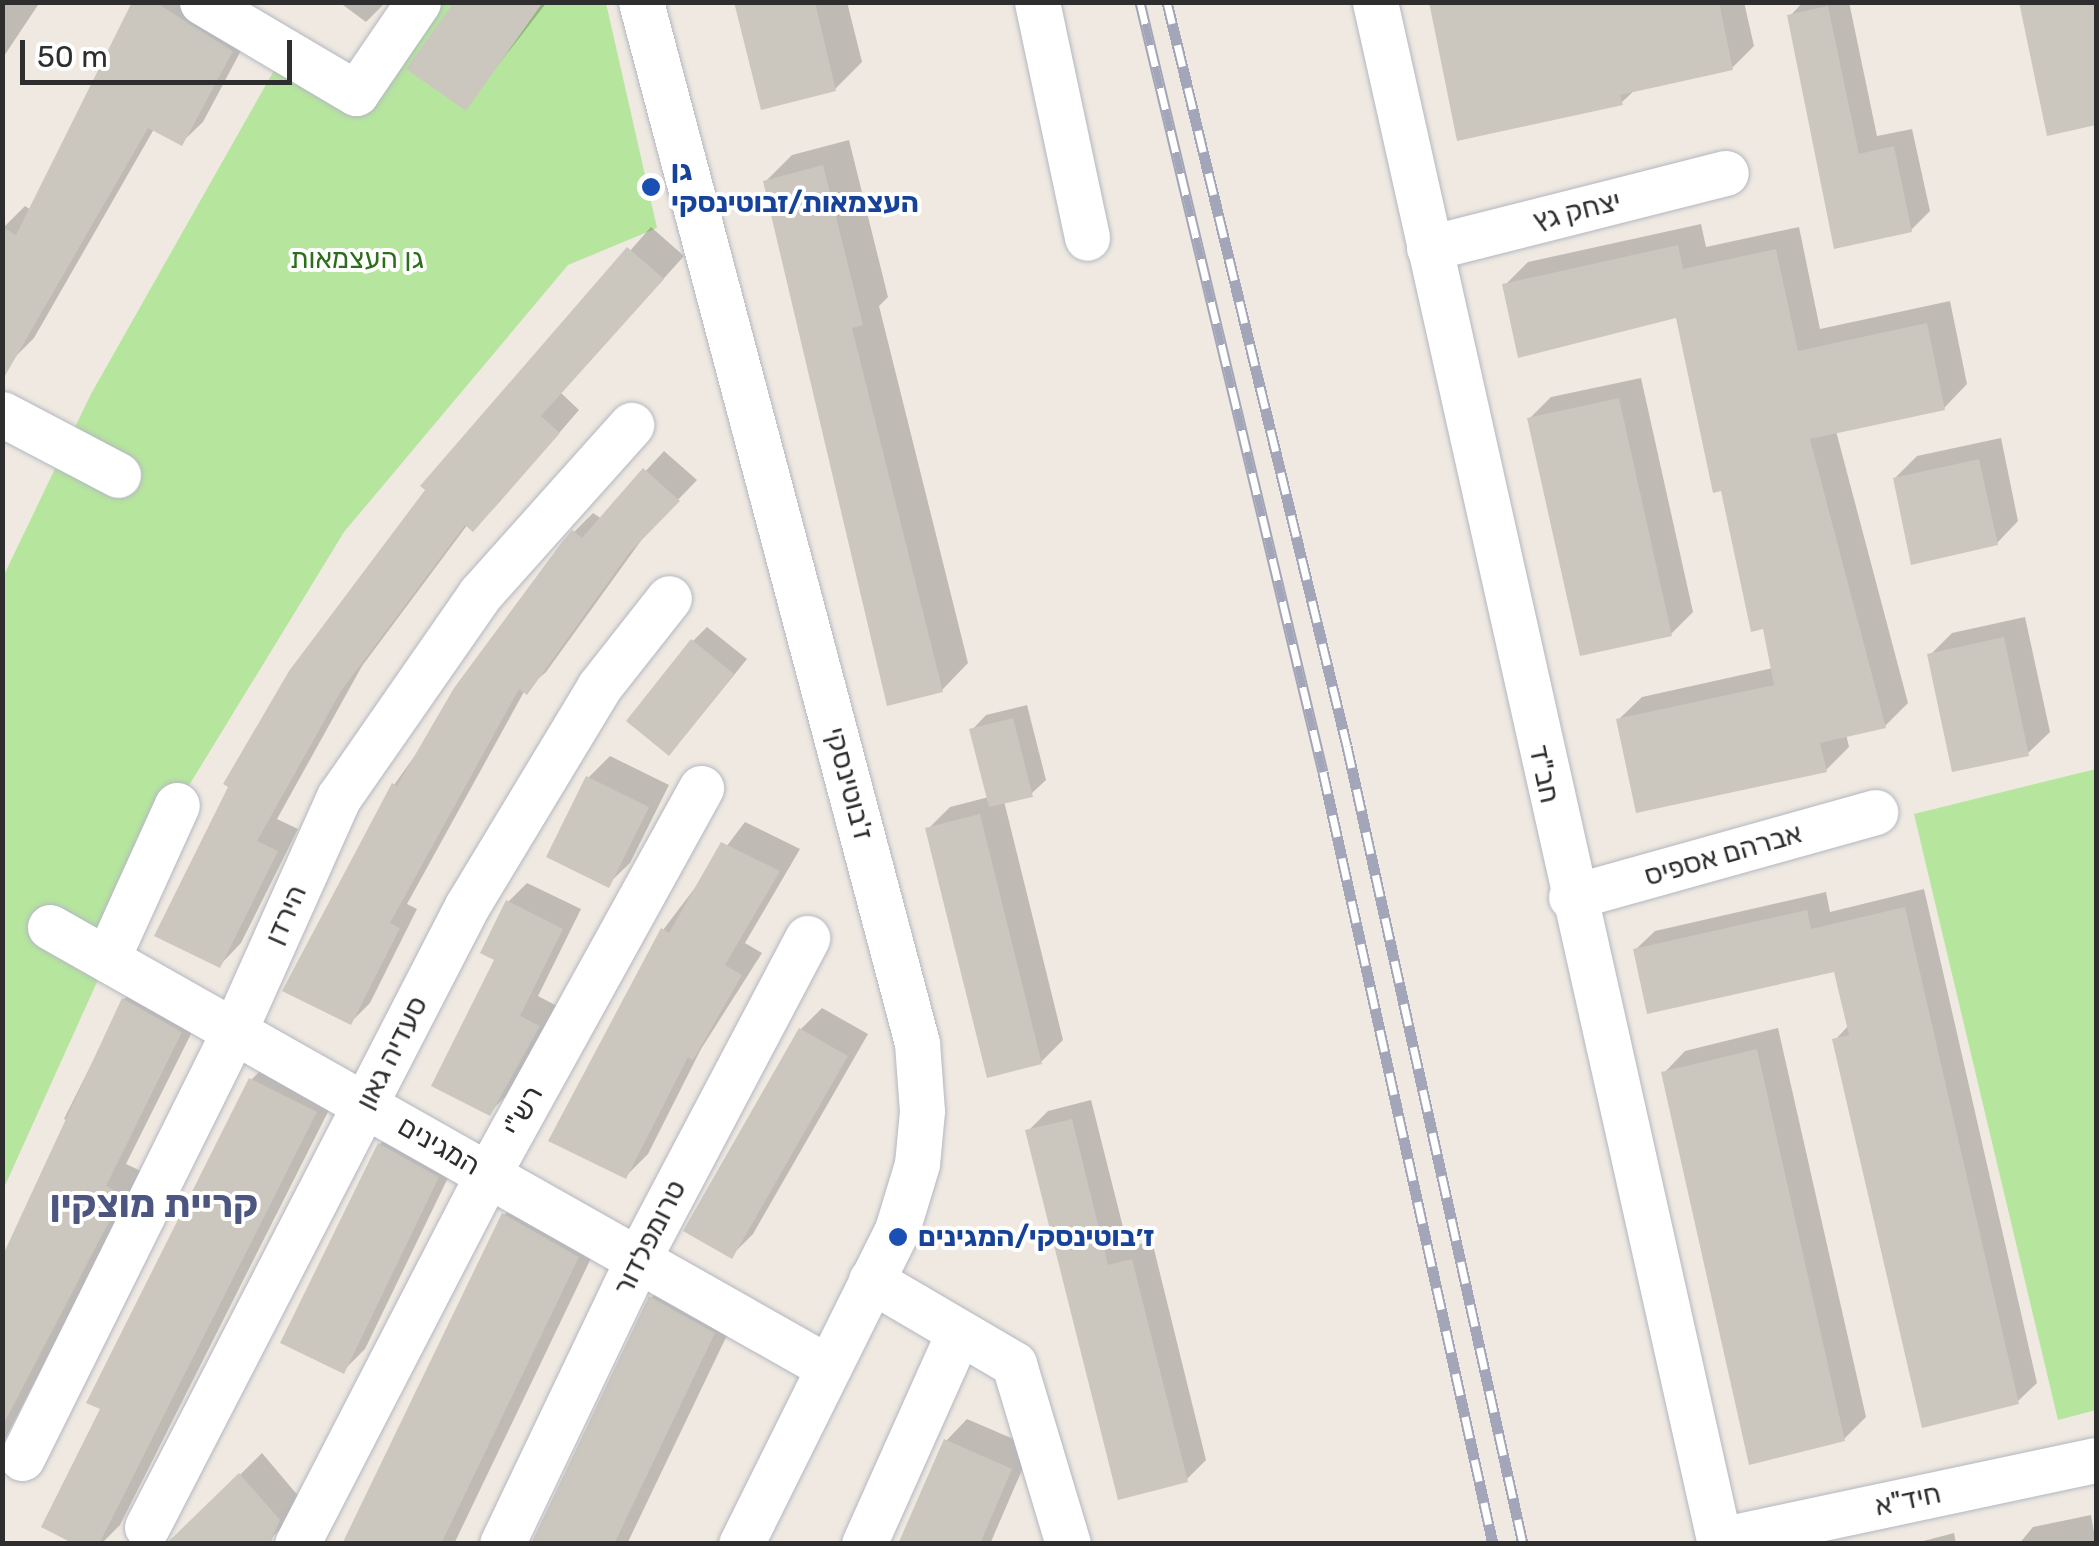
<!DOCTYPE html>
<html>
<head>
<meta charset="utf-8">
<style>
	body { margin:0 }
	#map { position:relative; width:2099px; height:1546px; overflow:hidden; background:#efe9e1; font-family:Rubik,Heebo,sans-serif }
	div>[style] { position:absolute }
	[style*='--x'] { left:calc(var(--x)*1px); top:calc(var(--y)*1px); width:calc(var(--w)*1px); rotate:calc(var(--a)*1deg) }
	.green>* { inset:0; background:#b6e59e }
	.shadow>* { inset:0; background:#0003 }
	.building>* { inset:0; background:#cbc7bf }
	.roads { filter:drop-shadow(0 0 2px #b4b7c1) drop-shadow(0 0 2px #b4b7c1) }
	.minor>* { height:45px; margin:-22.5px; padding:0 22.5px; transform-origin:22.5px; border-radius:22.5px; background:#fff }
	.rail>* { height:11px; margin-top:-5.5px; transform-origin:0; background:repeating-linear-gradient(90deg,#fff 0 22px,#a3a6b8 0 44px); box-sizing:border-box; border-block:2px solid #a3a6b8 }
	.dots>* { width:28px; height:28px; translate:-50% -50%; box-sizing:border-box; border:5px solid #fff; border-radius:50% }
	span { translate:-50% -50%; white-space:nowrap; text-align:center; line-height:1.15; -webkit-text-stroke:8px #fff; paint-order:stroke }
	.transit-label { font-size:28px; color:#164399; font-weight:700 }
	.left { translate:0 -50%; text-align:left }
	.street-label { font-size:28px; color:#2e2e2e }
	.park-label { font-size:28px; color:#2c6e1b }
	.district-label { font-size:38px; color:#4d5680; font-weight:700 }
	.frame { position:absolute; inset:0; border:5px solid #2e2e2e; pointer-events:none }
	.scale { position:absolute; left:20px; top:40px; width:272px; height:45px; box-sizing:border-box; border:5px solid #2e2e2e; border-top:0; padding-left:12px; font-size:30px; line-height:35px; white-space:nowrap; color:#2e2e2e; -webkit-text-stroke:8px #fff; paint-order:stroke }
</style>
</head>
<body>
<div id="map">
	<div class="green">
		<div style="clip-path:polygon(418px 3px,606px 3px,657px 228px,568px 265px,344px 532px,177px 805px,3px 1190px,3px 577px,91px 394px,285px 51px,355px 92px)"></div>
		<div style="clip-path:polygon(2096px 769px,2096px 1410px,2058px 1420px,1914px 814px)"></div>
	</div>
	<div class="shadow">
		<div style="clip-path:polygon(2px 2px,40px 2px,2px 59px)"></div>
		<div style="clip-path:polygon(135px 2px,210px 2px,253px 28px,203px 122px,181px 143px,154px 129px,34px 338px,12px 360px,3px 228px,25px 206px,31px 210px)"></div>
		<div style="clip-path:polygon(339px 2px,386px 2px,366px 22px)"></div>
		<div style="clip-path:polygon(457px 2px,547px 2px,465px 108px)"></div>
		<div style="clip-path:polygon(737px 2px,847px 2px,862px 62px,835px 89px)"></div>
		<div style="clip-path:polygon(1431px 2px,1744px 2px,1754px 46px,1732px 68px,1636px 89px,1621px 103px)"></div>
		<div style="clip-path:polygon(1803px 2px,1849px 2px,1877px 136px,1912px 129px,1930px 211px,1911px 230px,1836px 246px,1790px 16px)"></div>
		<div style="clip-path:polygon(2021px 2px,2096px 2px,2096px 123px,2049px 133px)"></div>
		<div style="clip-path:polygon(849px 140px,888px 297px,879px 306px,968px 663px,942px 690px,765px 182px,792px 155px)"></div>
		<div style="clip-path:polygon(1701px 224px,1706px 247px,1799px 227px,1820px 329px,1950px 301px,1967px 384px,1944px 408px,1836px 431px,1908px 703px,1885px 726px,1846px 734px,1849px 747px,1826px 770px,1618px 720px,1642px 697px,1773px 668px,1765px 626px,1678px 315px,1505px 285px,1528px 262px)"></div>
		<div style="clip-path:polygon(651px 227px,684px 256px,561px 393px,579px 410px,495px 507px,473px 529px,468px 524px,362px 666px,277px 819px,298px 829px,241px 943px,220px 965px,231px 786px,428px 490px,424px 485px)"></div>
		<div style="clip-path:polygon(1641px 378px,1693px 612px,1671px 634px,1529px 419px,1551px 397px)"></div>
		<div style="clip-path:polygon(2001px 438px,2018px 521px,1997px 543px,1895px 478px,1917px 456px)"></div>
		<div style="clip-path:polygon(664px 451px,697px 480px,648px 531px,546px 672px,525px 690px,407px 904px,417px 909px,370px 1003px,351px 1022px,394px 785px,574px 532px,593px 513px,602px 519px)"></div>
		<div style="clip-path:polygon(2025px 617px,2050px 732px,2028px 753px,1930px 655px,1952px 633px)"></div>
		<div style="clip-path:polygon(707px 627px,747px 659px,683px 738px,693px 641px)"></div>
		<div style="clip-path:polygon(1027px 705px,1046px 780px,1031px 794px,1004px 801px,1063px 1040px,1041px 1062px,928px 829px,950px 807px,989px 797px,972px 730px,986px 715px)"></div>
		<div style="clip-path:polygon(610px 756px,669px 785px,630px 863px,608px 884px,588px 778px)"></div>
		<div style="clip-path:polygon(745px 822px,800px 849px,745px 943px,762px 953px,701px 1049px,648px 1154px,626px 1176px,663px 930px)"></div>
		<div style="clip-path:polygon(527px 883px,581px 909px,538px 996px,557px 1006px,509px 1093px,490px 1112px,497px 958px,508px 902px)"></div>
		<div style="clip-path:polygon(1924px 889px,2037px 1383px,2017px 1402px,1835px 1040px,1849px 1025px,1836px 969px,1635px 950px,1655px 931px,1826px 892px,1830px 912px)"></div>
		<div style="clip-path:polygon(145px 977px,203px 1010px,126px 1164px,143px 1172px,2px 1445px,2px 1263px,72px 1123px,64px 1119px,124px 999px)"></div>
		<div style="clip-path:polygon(822px 1008px,868px 1034px,753px 1234px,731px 1256px,801px 1029px)"></div>
		<div style="clip-path:polygon(1778px 1028px,1866px 1417px,1844px 1439px,1664px 1073px,1685px 1051px)"></div>
		<div style="clip-path:polygon(277px 1054px,341px 1086px,120px 1525px,101px 1544px,80px 1544px,103px 1408px,251px 1080px)"></div>
		<div style="clip-path:polygon(1091px 1100px,1128px 1247px,1152px 1241px,1206px 1460px,1186px 1480px,1028px 1131px,1048px 1111px)"></div>
		<div style="clip-path:polygon(401px 1122px,459px 1155px,365px 1349px,343px 1371px,380px 1144px)"></div>
		<div style="clip-path:polygon(533px 1186px,606px 1227px,454px 1544px,345px 1544px,504px 1215px)"></div>
		<div style="clip-path:polygon(680px 1269px,742px 1304px,627px 1544px,531px 1544px,651px 1298px)"></div>
		<div style="clip-path:polygon(967px 1419px,1032px 1447px,990px 1544px,901px 1544px,946px 1441px)"></div>
		<div style="clip-path:polygon(262px 1453px,300px 1498px,292px 1517px,266px 1544px,170px 1544px)"></div>
		<div style="clip-path:polygon(2091px 1515px,2096px 1544px,2019px 1544px,2033px 1527px)"></div>
		<div style="clip-path:polygon(1954px 1533px,1956px 1544px,1912px 1544px)"></div>
	</div>
	<div class="building">
		<div style="clip-path:polygon(132px 2px,155px 2px,233px 51px,182px 146px,148px 128px,2px 381px,2px 227px,16px 235px)"></div>
		<div style="clip-path:polygon(454px 2px,543px 2px,466px 111px,406px 69px)"></div>
		<div style="clip-path:polygon(734px 2px,815px 2px,836px 91px,761px 110px)"></div>
		<div style="clip-path:polygon(1429px 2px,1719px 2px,1733px 70px,1620px 95px,1623px 105px,1457px 141px)"></div>
		<div style="clip-path:polygon(2019px 2px,2096px 2px,2096px 125px,2047px 136px)"></div>
		<div style="clip-path:polygon(1828px 6px,1859px 154px,1894px 146px,1912px 232px,1834px 249px,1787px 15px)"></div>
		<div style="clip-path:polygon(823px 165px,863px 325px,852px 328px,943px 692px,887px 706px,763px 181px)"></div>
		<div style="clip-path:polygon(1678px 245px,1683px 269px,1776px 249px,1798px 351px,1927px 323px,1945px 410px,1810px 439px,1886px 728px,1820px 743px,1827px 772px,1636px 813px,1616px 719px,1774px 685px,1763px 629px,1751px 632px,1721px 491px,1713px 493px,1676px 318px,1518px 358px,1502px 284px)"></div>
		<div style="clip-path:polygon(627px 247px,664px 279px,541px 416px,560px 433px,473px 532px,465px 525px,341px 691px,257px 841px,278px 851px,220px 968px,154px 936px,228px 787px,223px 784px,289px 671px,425px 490px,420px 486px)"></div>
		<div style="clip-path:polygon(1619px 398px,1672px 636px,1580px 656px,1527px 418px)"></div>
		<div style="clip-path:polygon(1979px 459px,1998px 545px,1911px 565px,1893px 478px)"></div>
		<div style="clip-path:polygon(643px 468px,680px 501px,629px 553px,527px 695px,519px 689px,390px 923px,400px 928px,351px 1025px,282px 991px,392px 783px,397px 786px,454px 688px,562px 542px,572px 530px,582px 538px)"></div>
		<div style="clip-path:polygon(2004px 637px,2029px 756px,1952px 772px,1927px 654px)"></div>
		<div style="clip-path:polygon(691px 639px,734px 674px,669px 756px,626px 721px)"></div>
		<div style="clip-path:polygon(1013px 718px,1033px 797px,989px 807px,969px 729px)"></div>
		<div style="clip-path:polygon(586px 776px,649px 807px,609px 888px,546px 857px)"></div>
		<div style="clip-path:polygon(980px 814px,1042px 1064px,987px 1078px,925px 828px)"></div>
		<div style="clip-path:polygon(721px 842px,780px 871px,725px 965px,742px 975px,693px 1060px,688px 1057px,626px 1179px,548px 1141px,661px 928px,669px 933px)"></div>
		<div style="clip-path:polygon(506px 900px,563px 929px,520px 1016px,540px 1026px,490px 1116px,431px 1086px,494px 960px,480px 953px)"></div>
		<div style="clip-path:polygon(1905px 907px,2019px 1404px,1922px 1428px,1832px 1039px,1849px 1035px,1834px 972px,1647px 1014px,1633px 949px,1807px 910px,1811px 929px)"></div>
		<div style="clip-path:polygon(122px 998px,182px 1032px,106px 1186px,123px 1195px,2px 1427px,2px 1257px)"></div>
		<div style="clip-path:polygon(799px 1028px,848px 1056px,732px 1259px,683px 1231px)"></div>
		<div style="clip-path:polygon(1757px 1049px,1845px 1441px,1749px 1465px,1661px 1072px)"></div>
		<div style="clip-path:polygon(249px 1078px,317px 1112px,99px 1544px,74px 1544px,41px 1527px,100px 1409px,86px 1403px)"></div>
		<div style="clip-path:polygon(1072px 1119px,1108px 1265px,1132px 1259px,1188px 1482px,1118px 1500px,1025px 1130px)"></div>
		<div style="clip-path:polygon(378px 1143px,439px 1177px,344px 1374px,280px 1343px)"></div>
		<div style="clip-path:polygon(502px 1213px,579px 1257px,441px 1544px,342px 1544px)"></div>
		<div style="clip-path:polygon(649px 1296px,715px 1333px,614px 1544px,531px 1544px)"></div>
		<div style="clip-path:polygon(944px 1439px,1012px 1469px,980px 1544px,898px 1544px)"></div>
		<div style="clip-path:polygon(239px 1473px,280px 1520px,271px 1542px,166px 1544px)"></div>
	</div>
	<div class="roads">
		<div class="minor">
			<div style="--x:202;--y:2;--w:179;--a:30.6"></div>
			<div style="--x:356;--y:93;--w:110;--a:-55.7"></div>
			<div style="--x:641;--y:2;--w:1077;--a:75.15"></div>
			<div style="--x:917;--y:1043;--w:68;--a:85.8"></div>
			<div style="--x:922;--y:1111;--w:53;--a:95.4"></div>
			<div style="--x:917;--y:1164;--w:69;--a:106.9"></div>
			<div style="--x:897;--y:1230;--w:351;--a:116.4"></div>
			<div style="--x:1037;--y:2;--w:241;--a:78"></div>
			<div style="--x:1375;--y:2;--w:1580;--a:77.39"></div>
			<div style="--x:1429;--y:248;--w:306;--a:-14.2"></div>
			<div style="--x:2;--y:414;--w:131;--a:27.7"></div>
			<div style="--x:1571;--y:897;--w:316;--a:-15.6"></div>
			<div style="--x:50;--y:927;--w:892;--a:29.5"></div>
			<div style="--x:107;--y:959;--w:169;--a:-65.6"></div>
			<div style="--x:871;--y:1280;--w:166;--a:30.4"></div>
			<div style="--x:1014;--y:1364;--w:188;--a:73.3"></div>
			<div style="--x:22;--y:1458;--w:479;--a:-63.6"></div>
			<div style="--x:235;--y:1029;--w:254;--a:-65.9"></div>
			<div style="--x:339;--y:797;--w:247;--a:-55.2"></div>
			<div style="--x:480;--y:594;--w:227;--a:-48.2"></div>
			<div style="--x:147;--y:1527;--w:699;--a:-62.74"></div>
			<div style="--x:467;--y:906;--w:256;--a:-58.9"></div>
			<div style="--x:599;--y:687;--w:113;--a:-51.8"></div>
			<div style="--x:1719;--y:1540;--w:385;--a:-12"></div>
			<div style="--x:297;--y:1544;--w:416;--a:-62.7"></div>
			<div style="--x:488;--y:1174;--w:441;--a:-61.1"></div>
			<div style="--x:502;--y:1544;--w:316;--a:-64.5"></div>
			<div style="--x:638;--y:1259;--w:363;--a:-62.2"></div>
			<div style="--x:864;--y:1544;--w:232;--a:-65.9"></div>
		</div>
	</div>
	<div class="rail">
		<div style="--x:1140;--y:2;--w:791;--a:76.63"></div>
		<div style="--x:1323;--y:772;--w:790;--a:77.58"></div>
		<div style="--x:1167;--y:2;--w:765;--a:76.4"></div>
		<div style="--x:1347;--y:746;--w:817;--a:77.56"></div>
	</div>
	<div class="dots">
		<div style="left:651px;top:187px;background:#1a4fb4"></div>
		<div style="left:898px;top:1237px;background:#1a4fb4"></div>
	</div>
	<div class="transit-label">
		<span class="left" style="left:671px;top:187px">גן<br>העצמאות/זבוטינסקי</span>
		<span class="left" style="left:918px;top:1237px">ז׳בוטינסקי/המגינים</span>
	</div>
	<div class="street-label">
		<span style="left:1577px;top:211px;rotate:-14deg">יצחק גץ</span>
		<span style="left:1544px;top:774px;rotate:78deg">חב"ד</span>
		<span style="left:849px;top:784px;rotate:75deg">ז'בוטינסקי</span>
		<span style="left:1723px;top:855px;rotate:-16deg">אברהם אספיס</span>
		<span style="left:286px;top:915px;rotate:-66deg">הירדן</span>
		<span style="left:392px;top:1053px;rotate:-63deg">סעדיה גאון</span>
		<span style="left:523px;top:1111px;rotate:-61deg">רש"י</span>
		<span style="left:439px;top:1146px;rotate:30deg">המגינים</span>
		<span style="left:650px;top:1238px;rotate:-63deg">טרומפלדור</span>
		<span style="left:1908px;top:1500px;rotate:-12deg">חיד"א</span>
	</div>
	<div class="park-label">
		<span style="left:357px;top:259px">גן העצמאות</span>
	</div>
	<div class="district-label">
		<span style="left:154px;top:1205px">קריית מוצקין</span>
	</div>
	<div class="frame"></div>
	<div class="scale">50 m</div>
</div>
</body>
</html>
